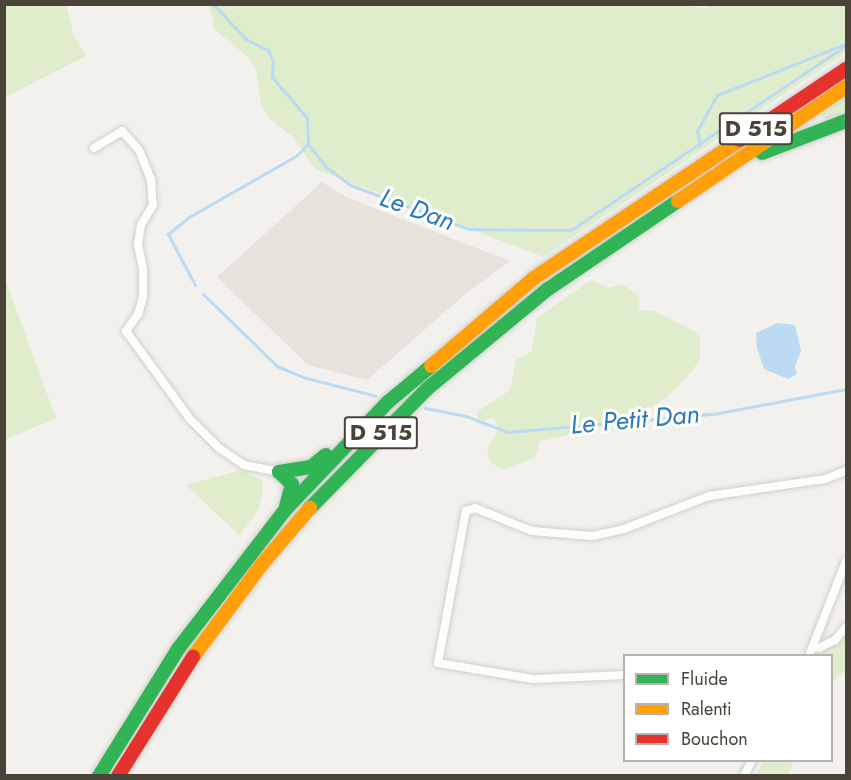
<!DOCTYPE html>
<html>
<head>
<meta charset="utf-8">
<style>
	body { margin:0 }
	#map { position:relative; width:851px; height:780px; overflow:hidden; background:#f2f1ed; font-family:Jost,sans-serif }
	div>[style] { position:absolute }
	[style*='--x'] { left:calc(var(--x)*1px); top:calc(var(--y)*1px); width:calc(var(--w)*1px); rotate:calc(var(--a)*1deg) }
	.residential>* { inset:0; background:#e7e3da }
	.green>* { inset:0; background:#dfedcd }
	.water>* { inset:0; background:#bcdaf1 }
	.stream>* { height:3px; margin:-1.5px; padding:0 1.5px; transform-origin:1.5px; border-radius:1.5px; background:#bcdaf1 }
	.roads { filter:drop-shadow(0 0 2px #d0cfca) drop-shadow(0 0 2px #d0cfca) }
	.street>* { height:8px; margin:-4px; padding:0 4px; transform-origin:4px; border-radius:4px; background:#fdfdfc }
	.fast>* { height:14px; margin:-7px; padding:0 7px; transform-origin:7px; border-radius:7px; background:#30b455 }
	.slow>* { height:14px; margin:-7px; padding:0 7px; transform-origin:7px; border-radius:7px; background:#ff9f0a }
	.jam>* { height:14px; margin:-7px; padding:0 7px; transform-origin:7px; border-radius:7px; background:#e5322d }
	span { translate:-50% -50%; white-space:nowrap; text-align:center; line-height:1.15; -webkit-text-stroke:6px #fff; paint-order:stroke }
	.shield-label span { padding:2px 4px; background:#fff; border:2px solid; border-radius:4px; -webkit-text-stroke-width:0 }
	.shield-label { font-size:22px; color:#4a4338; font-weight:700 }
	.water-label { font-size:26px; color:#2c79bb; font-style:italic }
	.frame { position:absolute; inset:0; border:6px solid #4a4338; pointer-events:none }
	.legend { position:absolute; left:623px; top:654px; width:210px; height:108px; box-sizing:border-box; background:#fff; border:2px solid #b7b4af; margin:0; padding:8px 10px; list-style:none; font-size:18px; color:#4a4338 }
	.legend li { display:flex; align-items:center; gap:12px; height:30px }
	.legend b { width:30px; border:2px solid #b7b4af }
</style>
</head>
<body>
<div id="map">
	<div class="residential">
		<div style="clip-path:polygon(322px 182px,348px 198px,510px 261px,463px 296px,367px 380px,308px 365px,217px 277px)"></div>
	</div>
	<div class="green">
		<div style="clip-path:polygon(5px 4px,66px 5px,74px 36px,86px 56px,5px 97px)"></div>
		<div style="clip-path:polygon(675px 5px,705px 8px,708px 4px,846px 5px,846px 52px,543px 257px,315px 169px,294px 138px,270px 119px,261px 104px,256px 70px,250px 59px,215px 30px,209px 5px)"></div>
		<div style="clip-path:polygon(846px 96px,846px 114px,827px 121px,820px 114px)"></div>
		<div style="clip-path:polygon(5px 279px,56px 418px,5px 440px,4px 440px)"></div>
		<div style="clip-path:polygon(591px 280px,608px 288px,622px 284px,640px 297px,638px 310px,655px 311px,700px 334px,700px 358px,693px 370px,670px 395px,629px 422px,540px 441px,535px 457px,505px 470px,491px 463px,487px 450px,499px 429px,494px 417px,477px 424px,477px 412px,510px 390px,516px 360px,532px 351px,537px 318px)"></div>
		<div style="clip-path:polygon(242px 470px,262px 480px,263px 491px,258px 510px,239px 535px,186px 485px)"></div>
		<div style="clip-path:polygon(846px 634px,846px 669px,832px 683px,832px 656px,816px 655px)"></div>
		<div style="clip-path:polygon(765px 760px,794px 760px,794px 761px,788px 775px,755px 775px)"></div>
	</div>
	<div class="water">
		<div style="clip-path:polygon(777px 323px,795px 325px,801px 351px,795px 366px,797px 374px,788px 379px,764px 369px,757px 348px,756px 333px)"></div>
	</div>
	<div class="stream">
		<div style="--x:213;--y:4;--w:48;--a:46.7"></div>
		<div style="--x:246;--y:39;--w:25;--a:27"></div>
		<div style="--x:268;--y:50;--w:12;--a:66"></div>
		<div style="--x:273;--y:61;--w:16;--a:94"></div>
		<div style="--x:272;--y:77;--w:54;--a:49.5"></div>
		<div style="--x:307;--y:118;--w:26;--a:88"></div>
		<div style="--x:308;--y:144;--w:28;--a:52"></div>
		<div style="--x:325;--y:166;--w:31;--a:37"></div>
		<div style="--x:350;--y:185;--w:127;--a:20.3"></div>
		<div style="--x:469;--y:229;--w:102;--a:0.6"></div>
		<div style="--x:571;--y:230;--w:331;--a:-33.9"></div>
		<div style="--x:700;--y:145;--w:14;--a:-102"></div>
		<div style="--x:697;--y:131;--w:41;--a:-60.9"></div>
		<div style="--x:717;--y:95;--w:138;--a:-21.7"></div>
		<div style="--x:195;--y:285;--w:58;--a:-117.9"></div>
		<div style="--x:168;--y:234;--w:27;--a:-39"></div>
		<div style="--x:189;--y:217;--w:123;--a:-29.7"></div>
		<div style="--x:296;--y:156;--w:17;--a:-45"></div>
		<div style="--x:203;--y:294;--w:103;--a:44.2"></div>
		<div style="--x:277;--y:366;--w:28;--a:23"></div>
		<div style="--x:303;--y:377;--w:75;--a:14.6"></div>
		<div style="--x:425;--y:408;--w:42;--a:11"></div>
		<div style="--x:466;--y:416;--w:45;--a:20.9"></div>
		<div style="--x:508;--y:432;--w:212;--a:-5.1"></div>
		<div style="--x:719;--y:413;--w:129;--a:-10.7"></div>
	</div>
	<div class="roads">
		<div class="street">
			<div style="--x:94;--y:148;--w:33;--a:-31"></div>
			<div style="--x:122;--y:131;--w:25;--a:48"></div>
			<div style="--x:139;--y:150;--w:31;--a:68"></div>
			<div style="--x:151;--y:179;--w:26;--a:86"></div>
			<div style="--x:153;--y:205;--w:23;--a:121"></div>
			<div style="--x:141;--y:225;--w:20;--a:99"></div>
			<div style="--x:138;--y:245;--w:24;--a:78"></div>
			<div style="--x:143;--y:268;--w:29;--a:90"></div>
			<div style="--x:143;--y:297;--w:18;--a:106"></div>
			<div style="--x:138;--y:314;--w:21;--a:125"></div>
			<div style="--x:126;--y:331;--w:109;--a:54"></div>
			<div style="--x:190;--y:419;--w:41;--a:45"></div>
			<div style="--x:219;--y:448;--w:30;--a:34"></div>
			<div style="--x:244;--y:465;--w:36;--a:11"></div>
			<div style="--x:813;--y:647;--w:6;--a:9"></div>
			<div style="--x:819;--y:648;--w:18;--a:-27"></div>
			<div style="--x:835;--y:640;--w:17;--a:-50"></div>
			<div style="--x:809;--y:656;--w:102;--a:-68.7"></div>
			<div style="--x:624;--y:675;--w:91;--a:177.5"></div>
			<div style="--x:533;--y:679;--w:96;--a:-170.4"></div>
			<div style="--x:438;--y:663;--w:155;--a:-79.6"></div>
			<div style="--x:466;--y:511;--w:9;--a:-18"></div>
			<div style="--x:475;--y:508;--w:61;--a:22"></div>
			<div style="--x:532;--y:531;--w:60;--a:4.8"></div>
			<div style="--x:592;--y:536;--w:33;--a:-12"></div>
			<div style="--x:624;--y:529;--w:91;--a:-21.2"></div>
			<div style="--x:709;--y:496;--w:117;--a:-8.3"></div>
			<div style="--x:825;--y:479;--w:22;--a:-21"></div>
			<div style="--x:744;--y:776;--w:18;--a:-63"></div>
		</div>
		<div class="fast">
			<div style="--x:762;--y:153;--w:90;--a:-20.9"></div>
			<div style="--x:279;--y:472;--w:32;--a:-9"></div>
			<div style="--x:311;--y:467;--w:19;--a:-39"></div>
			<div style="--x:279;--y:472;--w:18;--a:43"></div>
			<div style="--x:292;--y:484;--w:23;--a:105"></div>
			<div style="--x:310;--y:508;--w:167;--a:-45.5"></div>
			<div style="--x:427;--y:389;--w:157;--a:-39.6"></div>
			<div style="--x:548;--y:289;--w:157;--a:-34.1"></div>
			<div style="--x:99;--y:776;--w:150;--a:-58.1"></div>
			<div style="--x:178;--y:649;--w:177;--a:-52.4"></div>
			<div style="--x:286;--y:509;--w:148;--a:-46.4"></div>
			<div style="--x:388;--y:402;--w:56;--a:-39.9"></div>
		</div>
		<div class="slow">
			<div style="--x:678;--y:201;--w:203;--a:-34.2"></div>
			<div style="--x:431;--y:366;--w:135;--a:-40.5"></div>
			<div style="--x:534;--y:278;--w:248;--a:-33.8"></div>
			<div style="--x:193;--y:657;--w:116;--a:-53.4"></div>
			<div style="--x:262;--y:564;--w:74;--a:-49.4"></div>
		</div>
		<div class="jam">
			<div style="--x:740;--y:140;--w:128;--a:-33.8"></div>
			<div style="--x:118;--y:776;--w:141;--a:-57.8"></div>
		</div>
	</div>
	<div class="shield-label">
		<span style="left:756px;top:129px">D 515</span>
		<span style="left:381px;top:433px">D 515</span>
	</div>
	<div class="water-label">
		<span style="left:417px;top:210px;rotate:20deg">Le Dan</span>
		<span style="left:635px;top:420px;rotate:-5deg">Le Petit Dan</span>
	</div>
	<div class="frame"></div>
	<ul class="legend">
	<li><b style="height:8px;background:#30b455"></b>Fluide</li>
	<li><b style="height:8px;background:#ff9f0a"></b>Ralenti</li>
	<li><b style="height:8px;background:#e5322d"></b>Bouchon</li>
	</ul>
</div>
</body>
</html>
